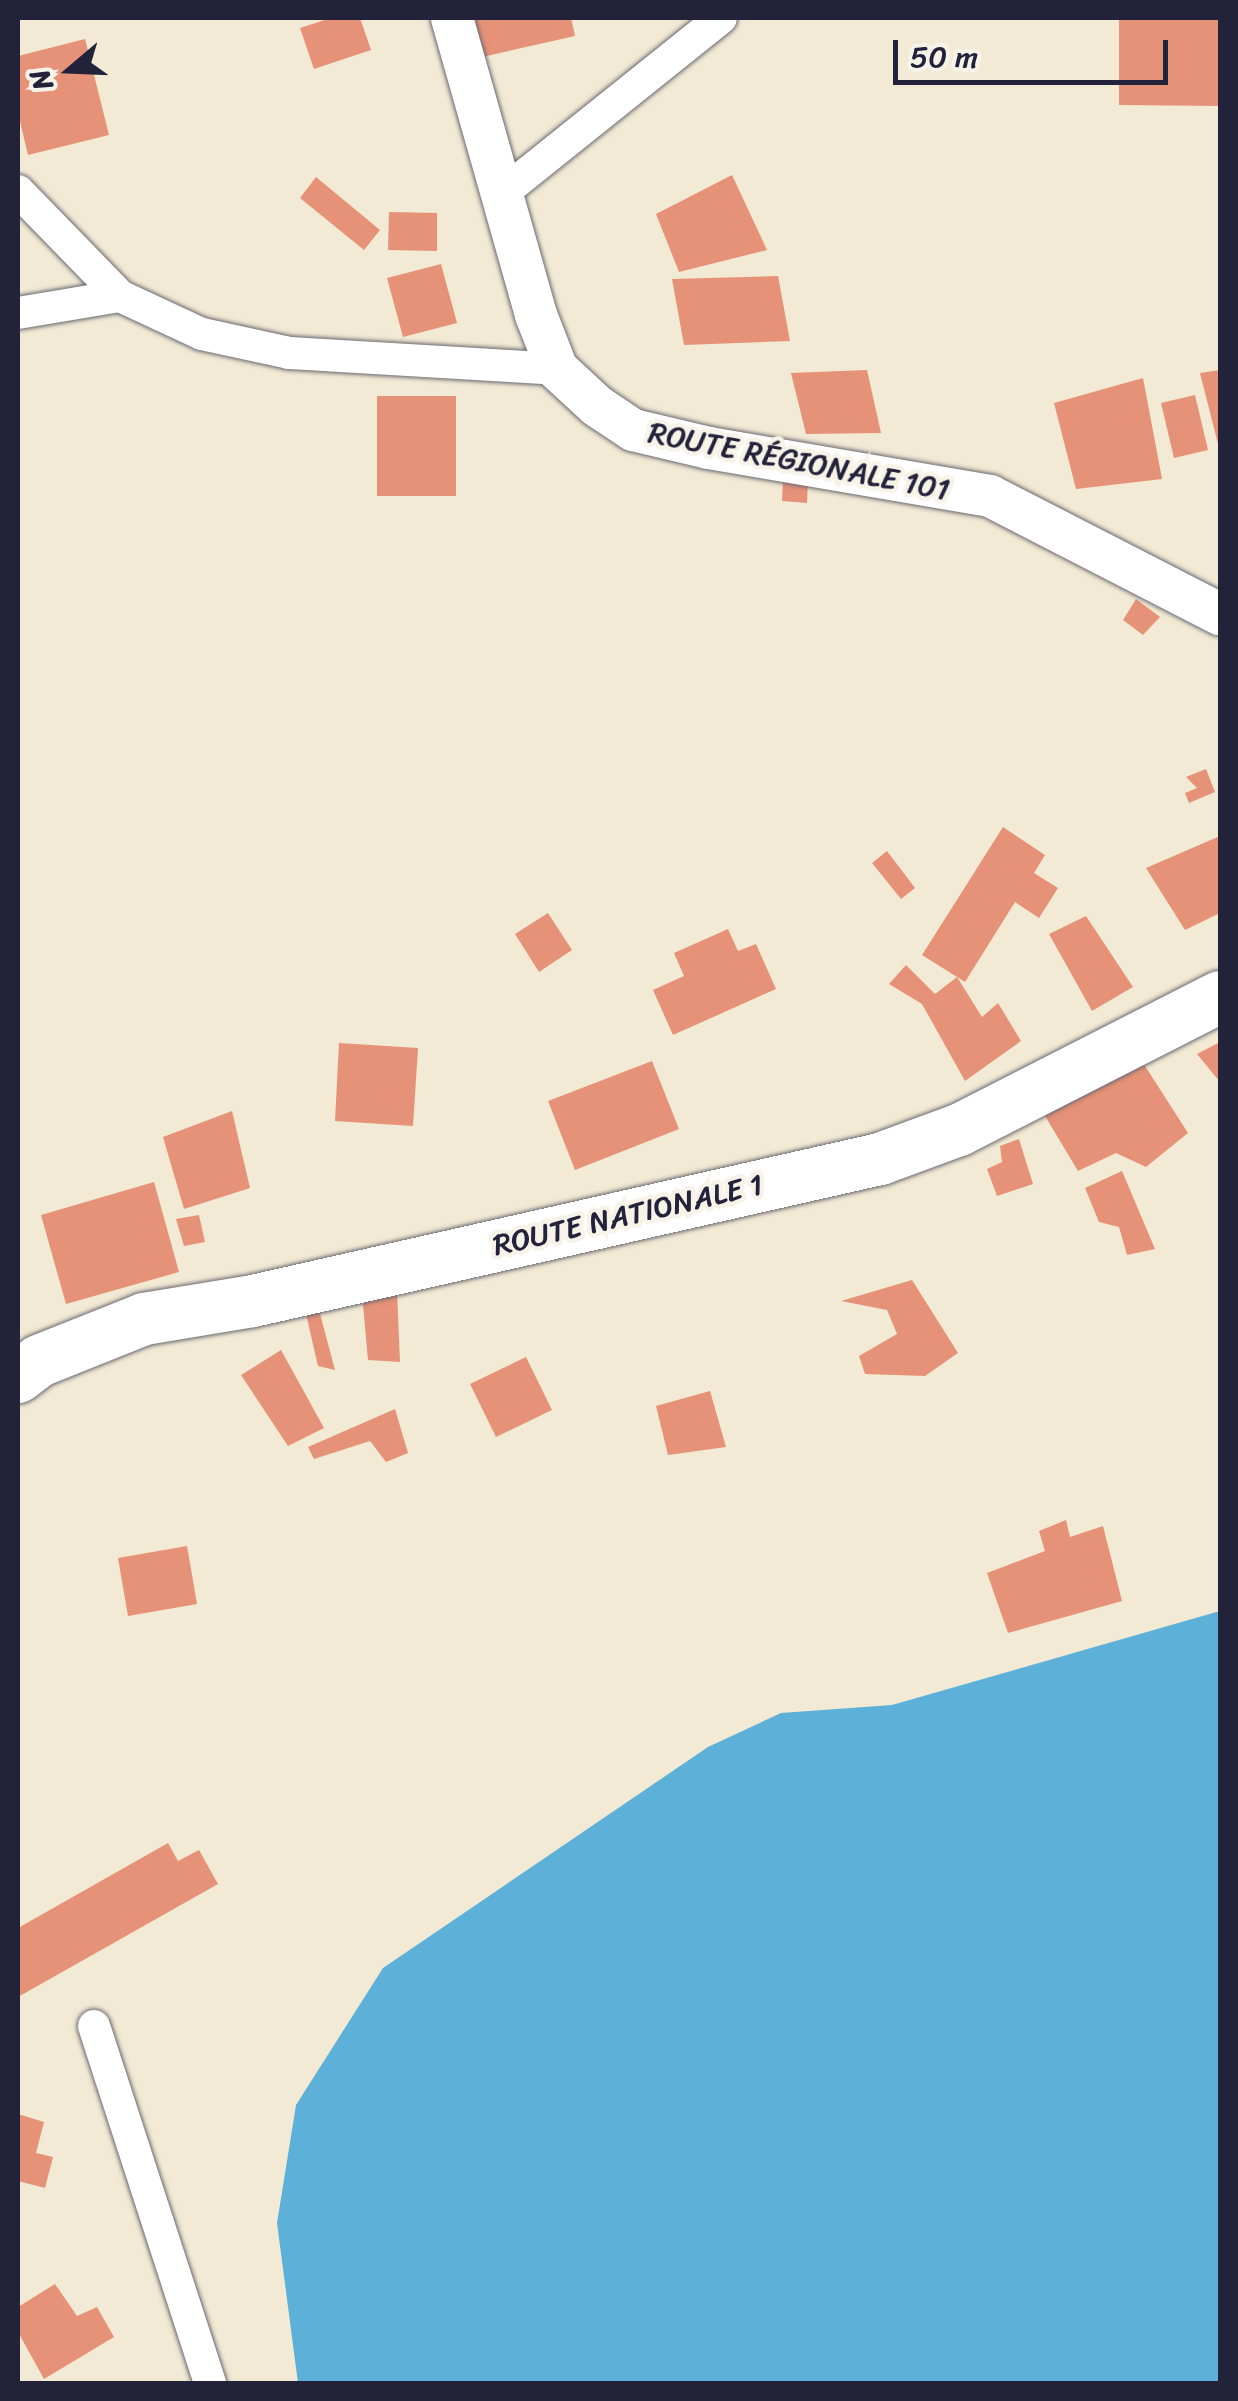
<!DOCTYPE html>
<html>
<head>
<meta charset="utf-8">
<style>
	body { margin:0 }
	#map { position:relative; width:1238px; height:2401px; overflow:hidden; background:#f2ead4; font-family:Sriracha,sans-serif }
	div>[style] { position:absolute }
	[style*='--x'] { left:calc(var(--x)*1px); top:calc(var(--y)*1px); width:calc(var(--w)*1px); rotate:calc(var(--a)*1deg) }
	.water>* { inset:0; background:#5db1d9 }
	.building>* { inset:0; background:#e69278 }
	.roads { filter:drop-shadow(0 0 2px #6b6871) drop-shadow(0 0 2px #6b6871) }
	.minor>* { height:32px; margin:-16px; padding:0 16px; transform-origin:16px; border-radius:16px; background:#fff }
	.tertiary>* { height:42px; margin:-21px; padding:0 21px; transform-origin:21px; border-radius:21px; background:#fff }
	.primary>* { height:52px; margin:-26px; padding:0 26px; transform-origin:26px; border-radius:26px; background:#fff }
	span { translate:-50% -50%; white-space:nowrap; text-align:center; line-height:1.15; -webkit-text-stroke:9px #f7f3e8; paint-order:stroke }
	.street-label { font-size:30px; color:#22223b }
	.frame { position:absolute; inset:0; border:20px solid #22223b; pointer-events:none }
	.north { position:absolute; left:20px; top:20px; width:100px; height:100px; -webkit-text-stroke:8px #f7f3e8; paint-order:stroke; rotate:251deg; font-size:28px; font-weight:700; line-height:40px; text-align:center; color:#22223b }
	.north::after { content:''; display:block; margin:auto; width:35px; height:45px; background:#22223b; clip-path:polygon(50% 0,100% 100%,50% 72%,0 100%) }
	.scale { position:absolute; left:893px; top:40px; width:275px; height:45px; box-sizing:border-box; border:5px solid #22223b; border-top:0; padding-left:12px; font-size:30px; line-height:35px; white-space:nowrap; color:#22223b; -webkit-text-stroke:8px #f7f3e8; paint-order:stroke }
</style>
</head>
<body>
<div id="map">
	<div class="water">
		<div style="clip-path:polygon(1220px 1611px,1220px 2383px,298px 2383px,277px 2223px,296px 2105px,383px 1968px,708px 1747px,781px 1713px,892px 1705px)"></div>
	</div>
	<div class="building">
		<div style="clip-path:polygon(331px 18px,360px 18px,371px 50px,314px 69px,300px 28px)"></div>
		<div style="clip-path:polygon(464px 18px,571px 18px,575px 36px,473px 59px)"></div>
		<div style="clip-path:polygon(1119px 18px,1220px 18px,1220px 106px,1119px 105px)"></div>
		<div style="clip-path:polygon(85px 39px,109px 135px,28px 155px,18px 113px,18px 56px)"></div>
		<div style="clip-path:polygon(732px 175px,767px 250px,679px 272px,656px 214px)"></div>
		<div style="clip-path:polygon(316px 177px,380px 230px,364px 250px,300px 198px)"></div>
		<div style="clip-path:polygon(389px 212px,437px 213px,437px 251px,388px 250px)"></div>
		<div style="clip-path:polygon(441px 264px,457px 323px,403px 337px,387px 278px)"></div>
		<div style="clip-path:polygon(778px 276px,790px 341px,684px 345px,672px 279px)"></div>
		<div style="clip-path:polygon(867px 370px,881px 433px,806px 434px,791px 373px)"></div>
		<div style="clip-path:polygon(1220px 370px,1220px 448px,1219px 448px,1200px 373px)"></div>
		<div style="clip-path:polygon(1143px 378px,1162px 479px,1076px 489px,1054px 403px)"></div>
		<div style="clip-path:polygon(1195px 395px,1208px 450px,1174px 458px,1161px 403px)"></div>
		<div style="clip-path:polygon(377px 396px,456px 396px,456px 496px,377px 496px)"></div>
		<div style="clip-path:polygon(783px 478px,808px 480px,807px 503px,782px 501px)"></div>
		<div style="clip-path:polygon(1136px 599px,1160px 617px,1143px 635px,1123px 620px)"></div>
		<div style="clip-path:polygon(1206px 769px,1215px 792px,1189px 803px,1185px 793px,1197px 788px,1186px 777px)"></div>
		<div style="clip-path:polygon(1003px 827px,1045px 855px,1034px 873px,1058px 888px,1039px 918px,1015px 902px,965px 982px,957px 977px,982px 1017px,998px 1003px,1021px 1041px,965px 1081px,922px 1004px,889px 984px,906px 965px,935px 994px,957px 977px,922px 955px)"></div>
		<div style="clip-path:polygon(1220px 836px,1220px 913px,1185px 930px,1146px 868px)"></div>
		<div style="clip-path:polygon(887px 851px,915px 888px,901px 899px,872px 863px)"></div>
		<div style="clip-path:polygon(548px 913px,572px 950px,539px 972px,515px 934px)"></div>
		<div style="clip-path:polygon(1086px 916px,1133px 987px,1092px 1011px,1049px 934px)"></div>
		<div style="clip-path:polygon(728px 929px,738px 951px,756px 944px,776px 989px,673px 1035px,653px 990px,684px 976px,674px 953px)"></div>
		<div style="clip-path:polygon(1220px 1042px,1220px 1082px,1197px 1054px)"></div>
		<div style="clip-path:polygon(339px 1043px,418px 1048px,413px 1126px,335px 1121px)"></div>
		<div style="clip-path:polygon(1138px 1055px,1188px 1133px,1146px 1167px,1116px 1153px,1078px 1171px,1042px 1111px)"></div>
		<div style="clip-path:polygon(652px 1061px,679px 1129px,575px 1170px,548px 1101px)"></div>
		<div style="clip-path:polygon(232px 1111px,250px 1188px,184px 1209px,163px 1137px)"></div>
		<div style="clip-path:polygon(1019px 1139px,1033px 1184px,997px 1196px,987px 1169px,1002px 1162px,1000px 1146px)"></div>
		<div style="clip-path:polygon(1122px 1171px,1155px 1249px,1127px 1255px,1119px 1227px,1099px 1222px,1085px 1188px)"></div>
		<div style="clip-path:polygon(154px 1182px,179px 1272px,66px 1304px,41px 1215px)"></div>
		<div style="clip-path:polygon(199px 1215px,205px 1242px,184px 1246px,176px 1219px)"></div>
		<div style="clip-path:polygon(912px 1280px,958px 1353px,925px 1376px,865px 1374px,859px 1356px,897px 1334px,887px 1310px,841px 1301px)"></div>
		<div style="clip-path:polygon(397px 1291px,400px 1362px,368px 1360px,362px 1294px)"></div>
		<div style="clip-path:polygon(315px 1295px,335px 1370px,318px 1366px,303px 1301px)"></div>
		<div style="clip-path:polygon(281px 1350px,324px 1428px,288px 1446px,241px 1375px)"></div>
		<div style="clip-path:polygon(526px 1357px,552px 1410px,496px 1437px,470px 1384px)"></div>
		<div style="clip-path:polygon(710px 1391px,726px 1447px,668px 1455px,656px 1406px)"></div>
		<div style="clip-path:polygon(395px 1409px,408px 1453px,386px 1462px,370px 1441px,314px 1459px,308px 1447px)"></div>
		<div style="clip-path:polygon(1066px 1520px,1070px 1537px,1103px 1526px,1122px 1601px,1008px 1633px,987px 1573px,1045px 1551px,1039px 1531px)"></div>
		<div style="clip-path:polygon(187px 1546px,197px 1604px,128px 1616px,118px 1558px)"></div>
		<div style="clip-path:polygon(168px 1843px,178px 1861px,199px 1850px,218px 1884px,18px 1997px,18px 1928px)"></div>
		<div style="clip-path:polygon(18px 2114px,44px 2122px,36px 2153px,53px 2157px,45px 2188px,18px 2181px)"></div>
		<div style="clip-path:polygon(55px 2284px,77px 2316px,97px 2307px,114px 2337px,44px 2379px,18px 2332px,18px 2307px)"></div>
	</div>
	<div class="roads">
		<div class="minor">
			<div style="--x:18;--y:191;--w:146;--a:45.8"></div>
			<div style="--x:120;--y:296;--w:90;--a:24.9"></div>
			<div style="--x:202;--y:334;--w:89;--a:12.3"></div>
			<div style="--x:289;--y:353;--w:268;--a:3.4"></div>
			<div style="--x:500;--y:195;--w:283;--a:-38.7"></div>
			<div style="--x:18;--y:313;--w:103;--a:-9.5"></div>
			<div style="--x:94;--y:2026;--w:376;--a:72"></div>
		</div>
		<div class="tertiary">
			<div style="--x:452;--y:18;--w:309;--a:74.2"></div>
			<div style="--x:536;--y:315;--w:58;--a:68.7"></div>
			<div style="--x:557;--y:369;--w:54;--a:42.8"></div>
			<div style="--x:597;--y:406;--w:43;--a:33.7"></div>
			<div style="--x:633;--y:430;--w:78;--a:13.3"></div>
			<div style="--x:709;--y:448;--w:285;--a:9.7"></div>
			<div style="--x:990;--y:496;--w:259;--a:27.2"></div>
		</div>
		<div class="primary">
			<div style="--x:18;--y:1377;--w:26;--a:-37"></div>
			<div style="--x:39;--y:1361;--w:113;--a:-21.8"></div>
			<div style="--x:144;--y:1319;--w:110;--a:-9.4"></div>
			<div style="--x:253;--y:1301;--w:643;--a:-12.76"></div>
			<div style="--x:880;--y:1159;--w:84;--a:-20.2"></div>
			<div style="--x:959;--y:1130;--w:293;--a:-27"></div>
		</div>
	</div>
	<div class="street-label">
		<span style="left:799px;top:461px;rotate:11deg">ROUTE RÉGIONALE 101</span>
		<span style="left:628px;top:1215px;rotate:-13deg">ROUTE NATIONALE 1</span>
	</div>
	<div class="frame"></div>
	<div class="north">N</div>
	<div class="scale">50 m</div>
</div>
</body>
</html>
